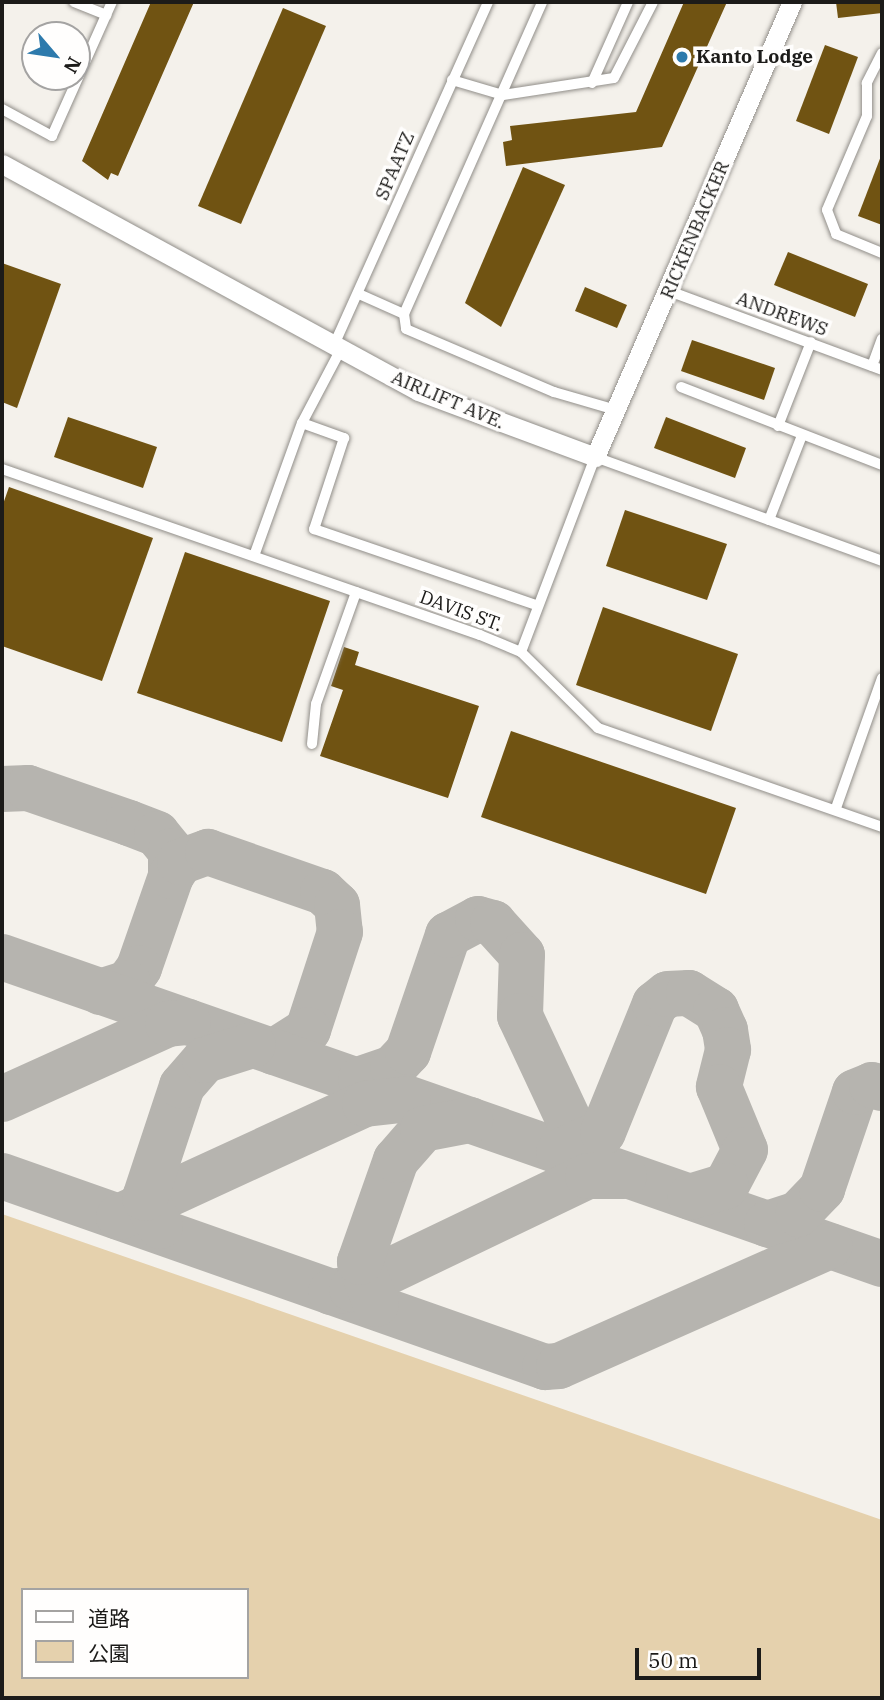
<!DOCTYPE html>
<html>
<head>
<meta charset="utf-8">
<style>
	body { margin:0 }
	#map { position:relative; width:884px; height:1700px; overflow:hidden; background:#f4f1eb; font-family:"IBM Plex Serif","Noto Sans JP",serif }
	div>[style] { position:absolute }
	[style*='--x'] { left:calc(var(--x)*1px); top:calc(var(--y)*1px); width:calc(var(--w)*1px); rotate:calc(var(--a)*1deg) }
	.green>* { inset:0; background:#e5d1ad }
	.taxiway>* { height:46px; margin:-23px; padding:0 23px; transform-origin:23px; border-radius:23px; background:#b6b4af }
	.building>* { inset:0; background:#705312 }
	.roads { filter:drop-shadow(0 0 2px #918e89) drop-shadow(0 0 2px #918e89) }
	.service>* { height:10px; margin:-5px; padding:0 5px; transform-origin:5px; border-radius:5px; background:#fff }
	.minor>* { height:19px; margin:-9.5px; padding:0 9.5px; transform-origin:9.5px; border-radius:9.5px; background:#fff }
	.dots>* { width:19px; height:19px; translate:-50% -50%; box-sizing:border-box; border:4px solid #fffefd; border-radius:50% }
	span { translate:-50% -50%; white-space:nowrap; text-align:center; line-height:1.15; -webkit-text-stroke:7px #fffefd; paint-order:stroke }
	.poi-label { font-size:19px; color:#1c1b19; font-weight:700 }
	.left { translate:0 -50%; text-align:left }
	.street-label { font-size:19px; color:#1c1b19 }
	.frame { position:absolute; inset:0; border:4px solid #1c1b19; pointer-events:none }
	.legend { position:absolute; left:21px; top:1588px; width:228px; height:91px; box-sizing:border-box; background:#fffefd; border:2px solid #a4a3a2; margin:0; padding:9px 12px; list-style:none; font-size:21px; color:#1c1b19 }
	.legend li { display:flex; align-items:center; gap:14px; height:35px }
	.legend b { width:35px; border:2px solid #a4a3a2 }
	.north { position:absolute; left:21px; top:21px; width:70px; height:70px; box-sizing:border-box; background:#fffefd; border:2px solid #a4a3a2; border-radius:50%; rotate:119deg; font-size:19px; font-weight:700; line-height:28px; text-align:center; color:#1c1b19 }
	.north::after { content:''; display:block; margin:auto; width:24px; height:32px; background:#2d7aac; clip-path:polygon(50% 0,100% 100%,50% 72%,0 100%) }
	.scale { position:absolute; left:635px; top:1648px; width:126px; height:32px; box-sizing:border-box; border:4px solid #1c1b19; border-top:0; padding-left:9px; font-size:21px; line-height:24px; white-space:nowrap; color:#1c1b19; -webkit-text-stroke:5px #fffefd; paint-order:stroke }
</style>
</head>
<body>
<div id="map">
	<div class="green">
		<div style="clip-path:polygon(evenodd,2px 1214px,882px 1520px,882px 1698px,2px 1698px,2px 1214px,23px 1590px,247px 1590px,247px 1677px,23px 1677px,23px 1590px)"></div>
	</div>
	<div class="taxiway">
		<div style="--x:2;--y:789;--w:26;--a:-2"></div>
		<div style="--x:28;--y:788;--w:107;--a:19.1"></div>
		<div style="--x:129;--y:823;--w:30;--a:21"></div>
		<div style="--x:157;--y:834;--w:22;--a:51"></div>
		<div style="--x:171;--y:851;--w:25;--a:90"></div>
		<div style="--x:171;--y:876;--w:97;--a:109.2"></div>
		<div style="--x:139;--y:968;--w:19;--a:126"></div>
		<div style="--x:128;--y:983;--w:29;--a:162"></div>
		<div style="--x:171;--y:876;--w:17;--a:-57"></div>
		<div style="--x:180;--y:862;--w:30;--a:-20"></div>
		<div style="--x:208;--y:852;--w:122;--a:19.2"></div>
		<div style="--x:323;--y:892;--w:19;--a:43"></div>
		<div style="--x:337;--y:905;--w:27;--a:84"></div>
		<div style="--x:340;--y:932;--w:103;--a:108.1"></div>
		<div style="--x:308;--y:1030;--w:41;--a:147.8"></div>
		<div style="--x:2;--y:957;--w:932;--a:19.23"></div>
		<div style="--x:361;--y:1079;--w:34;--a:-19"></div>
		<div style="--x:393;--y:1068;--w:22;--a:-47"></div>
		<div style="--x:408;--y:1052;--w:124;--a:-71.1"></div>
		<div style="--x:448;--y:935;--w:34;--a:-28"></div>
		<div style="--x:478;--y:919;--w:16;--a:15"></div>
		<div style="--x:493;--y:923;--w:43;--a:47.8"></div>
		<div style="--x:522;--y:955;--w:61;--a:91.9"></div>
		<div style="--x:520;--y:1016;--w:141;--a:64.9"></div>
		<div style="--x:580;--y:1144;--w:29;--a:49"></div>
		<div style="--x:2;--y:1099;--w:182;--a:-24.3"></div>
		<div style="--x:168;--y:1024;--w:20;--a:-6"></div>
		<div style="--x:559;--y:1152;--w:48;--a:-24.4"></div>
		<div style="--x:603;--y:1132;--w:138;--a:-67.9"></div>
		<div style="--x:655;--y:1004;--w:16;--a:-38"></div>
		<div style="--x:668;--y:994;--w:21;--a:-3"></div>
		<div style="--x:689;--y:993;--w:32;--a:32"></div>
		<div style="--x:716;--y:1010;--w:22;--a:66"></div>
		<div style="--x:725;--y:1030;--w:20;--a:81"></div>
		<div style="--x:728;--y:1050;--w:38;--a:104"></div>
		<div style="--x:719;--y:1087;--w:68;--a:67.6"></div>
		<div style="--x:745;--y:1150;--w:41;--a:117.8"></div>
		<div style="--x:726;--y:1186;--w:37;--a:163"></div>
		<div style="--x:2;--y:1176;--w:576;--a:19.38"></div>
		<div style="--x:545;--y:1367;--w:14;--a:-4"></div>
		<div style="--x:559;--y:1366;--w:296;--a:-23.9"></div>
		<div style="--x:119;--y:1217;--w:271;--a:-24.7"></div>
		<div style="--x:365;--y:1104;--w:43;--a:-6.6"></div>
		<div style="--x:767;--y:1224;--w:33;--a:-18"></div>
		<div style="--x:798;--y:1214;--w:35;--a:-46"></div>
		<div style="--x:822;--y:1189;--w:102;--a:-71.2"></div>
		<div style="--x:855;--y:1092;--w:18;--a:-22"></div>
		<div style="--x:872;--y:1085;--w:10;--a:17"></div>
		<div style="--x:160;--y:1226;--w:32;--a:-118"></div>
		<div style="--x:145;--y:1198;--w:118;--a:-71.7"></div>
		<div style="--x:182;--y:1086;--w:35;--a:-49"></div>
		<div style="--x:205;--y:1060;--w:50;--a:-17.4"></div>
		<div style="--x:331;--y:1292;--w:21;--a:-8"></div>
		<div style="--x:352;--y:1289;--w:262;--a:-25.6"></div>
		<div style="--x:588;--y:1176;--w:36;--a:0"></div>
		<div style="--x:376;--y:1304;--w:45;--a:-110.9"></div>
		<div style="--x:360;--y:1262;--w:108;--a:-70.6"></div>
		<div style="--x:396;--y:1160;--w:41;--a:-48.9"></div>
		<div style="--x:423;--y:1129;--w:48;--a:-10.8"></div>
	</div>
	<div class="building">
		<div style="clip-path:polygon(151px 2px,194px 2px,118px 176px,111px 173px,108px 180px,82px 161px)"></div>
		<div style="clip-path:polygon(684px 2px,727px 2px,662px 147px,506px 166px,503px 142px,512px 140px,510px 126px,636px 112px)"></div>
		<div style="clip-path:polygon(836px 2px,882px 2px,882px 13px,838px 18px)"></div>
		<div style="clip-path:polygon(283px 8px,326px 26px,241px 224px,198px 206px)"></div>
		<div style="clip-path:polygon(825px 45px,858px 57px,829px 134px,796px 121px)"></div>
		<div style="clip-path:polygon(881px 156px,882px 156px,882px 225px,858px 216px)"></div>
		<div style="clip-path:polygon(523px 167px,565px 185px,501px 327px,465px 303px)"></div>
		<div style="clip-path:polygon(788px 252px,868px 284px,855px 317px,774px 285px)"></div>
		<div style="clip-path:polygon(2px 263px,61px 284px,17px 408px,2px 402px)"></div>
		<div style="clip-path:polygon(585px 287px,627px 305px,617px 328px,575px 311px)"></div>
		<div style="clip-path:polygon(692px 340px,775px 368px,764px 400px,681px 371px)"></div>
		<div style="clip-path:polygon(68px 417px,157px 447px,143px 488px,54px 457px)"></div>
		<div style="clip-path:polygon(666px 417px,746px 448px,735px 478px,654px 448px)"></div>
		<div style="clip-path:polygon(9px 487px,153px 538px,102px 681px,2px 646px,2px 507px)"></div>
		<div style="clip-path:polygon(625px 510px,727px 544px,707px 600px,606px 566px)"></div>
		<div style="clip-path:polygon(185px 552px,330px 601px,282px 742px,137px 693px)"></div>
		<div style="clip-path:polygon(603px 607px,738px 654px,711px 731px,576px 685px)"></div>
		<div style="clip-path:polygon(344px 647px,359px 652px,355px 665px,479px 706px,448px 798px,320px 756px,343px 690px,331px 686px)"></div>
		<div style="clip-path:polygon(511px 731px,736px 808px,706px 894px,481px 817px)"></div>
	</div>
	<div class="roads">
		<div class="service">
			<div style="--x:74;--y:2;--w:35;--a:22"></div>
			<div style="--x:882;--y:53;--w:34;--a:117"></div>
			<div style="--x:867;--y:83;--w:33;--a:90"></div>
			<div style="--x:867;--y:116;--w:102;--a:113.1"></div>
			<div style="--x:827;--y:210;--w:26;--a:69"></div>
			<div style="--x:836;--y:234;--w:50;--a:22.4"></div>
			<div style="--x:452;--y:80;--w:53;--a:16.4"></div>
			<div style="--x:503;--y:95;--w:112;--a:-8.7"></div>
			<div style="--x:614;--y:78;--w:85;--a:-62.8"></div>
			<div style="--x:592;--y:83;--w:89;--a:-66"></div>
			<div style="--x:2;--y:109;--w:57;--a:28.4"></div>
			<div style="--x:52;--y:136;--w:147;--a:-65.9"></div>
			<div style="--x:669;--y:291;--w:227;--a:20.3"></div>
			<div style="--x:359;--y:294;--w:49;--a:24"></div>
			<div style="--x:404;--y:314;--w:341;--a:-66.1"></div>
			<div style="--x:404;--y:314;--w:15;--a:82"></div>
			<div style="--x:406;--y:329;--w:161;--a:23.1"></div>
			<div style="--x:554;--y:392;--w:65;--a:16.2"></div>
			<div style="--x:334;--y:345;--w:376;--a:-65.8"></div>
			<div style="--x:872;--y:366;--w:29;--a:-70"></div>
			<div style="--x:681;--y:387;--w:216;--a:21.2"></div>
			<div style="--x:302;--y:423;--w:45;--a:19.7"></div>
			<div style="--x:344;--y:438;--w:96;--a:108.2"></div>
			<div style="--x:314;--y:529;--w:235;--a:18.9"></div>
			<div style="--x:778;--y:426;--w:90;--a:-68.6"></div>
			<div style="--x:2;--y:469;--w:506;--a:19.15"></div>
			<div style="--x:480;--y:635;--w:44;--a:22.5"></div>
			<div style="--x:521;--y:652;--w:108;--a:44.6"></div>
			<div style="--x:598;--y:728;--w:301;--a:19.2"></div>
			<div style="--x:769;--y:520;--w:88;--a:-68.7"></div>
			<div style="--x:254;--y:556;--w:141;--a:-70.2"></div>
			<div style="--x:302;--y:423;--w:84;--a:-62.2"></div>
			<div style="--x:521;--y:652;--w:209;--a:-69.2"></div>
			<div style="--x:595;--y:457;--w:305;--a:19.9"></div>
			<div style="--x:312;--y:744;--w:40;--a:-84.3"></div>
			<div style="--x:316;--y:704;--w:119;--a:-70.3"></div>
			<div style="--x:836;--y:808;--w:138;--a:-70.5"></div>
		</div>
		<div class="minor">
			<div style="--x:2;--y:164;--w:474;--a:28.6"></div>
			<div style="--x:418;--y:391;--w:189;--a:20.4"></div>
			<div style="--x:595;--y:457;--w:496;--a:-66.6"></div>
		</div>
	</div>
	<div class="dots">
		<div style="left:682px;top:57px;background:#2d7aac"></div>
	</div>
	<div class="poi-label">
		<span class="left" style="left:696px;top:57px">Kanto Lodge</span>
	</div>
	<div class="street-label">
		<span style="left:395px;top:166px;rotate:-67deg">SPAATZ</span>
		<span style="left:695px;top:230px;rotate:-67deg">RICKENBACKER</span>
		<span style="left:782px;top:314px;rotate:20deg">ANDREWS</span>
		<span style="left:448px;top:400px;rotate:23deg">AIRLIFT AVE.</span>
		<span style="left:461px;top:611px;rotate:20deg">DAVIS ST.</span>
	</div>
	<div class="frame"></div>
	<ul class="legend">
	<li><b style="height:9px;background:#fff"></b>道路</li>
	<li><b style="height:19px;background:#e5d1ad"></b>公園</li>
	</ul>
	<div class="north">N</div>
	<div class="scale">50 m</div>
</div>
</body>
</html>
